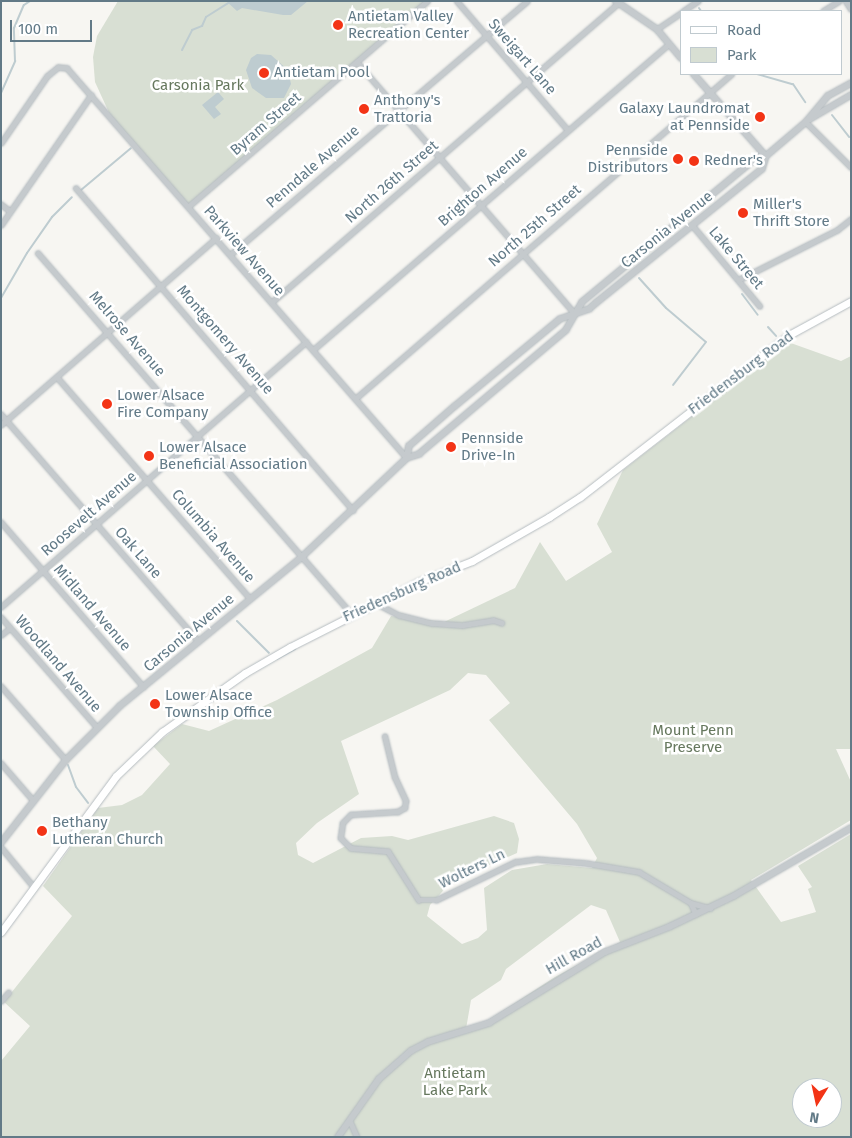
<!DOCTYPE html>
<html>
<head>
<meta charset="utf-8">
<style>
	body { margin:0 }
	#map { position:relative; width:852px; height:1138px; overflow:hidden; background:#f7f6f2; font-family:"Fira Sans",sans-serif }
	div>[style] { position:absolute }
	[style*='--x'] { left:calc(var(--x)*1px); top:calc(var(--y)*1px); width:calc(var(--w)*1px); rotate:calc(var(--a)*1deg) }
	.green>* { inset:0; background:#d8dfd3 }
	.water>* { inset:0; background:#beccd0 }
	.stream>* { height:2px; margin:-1px; padding:0 1px; transform-origin:1px; border-radius:1px; background:#beccd0 }
	.roads { filter:drop-shadow(0 0 1px #b5bcc0) drop-shadow(0 0 1px #b5bcc0) }
	.minor>* { height:4.5px; margin:-2.25px; padding:0 2.25px; transform-origin:2.25px; border-radius:2.25px; background:#c5cacd }
	.tertiary>* { height:5.5px; margin:-2.75px; padding:0 2.75px; transform-origin:2.75px; border-radius:2.75px; background:#c5cacd }
	.secondary>* { height:7px; margin:-3.5px; padding:0 3.5px; transform-origin:3.5px; border-radius:3.5px; background:#fff }
	.dots>* { width:14px; height:14px; translate:-50% -50%; box-sizing:border-box; border:2px solid #fff; border-radius:50% }
	span { translate:-50% -50%; white-space:nowrap; text-align:center; line-height:1.15; -webkit-text-stroke:5px #fff; paint-order:stroke }
	.poi-label { font-size:15px; color:#627a87 }
	.left { translate:0 -50%; text-align:left }
	.right { translate:-100% -50%; text-align:right }
	.street-label { font-size:15px; color:#627a87 }
	.park-label { font-size:15px; color:#66785e }
	.frame { position:absolute; inset:0; border:2px solid #627a87; pointer-events:none }
	.legend { position:absolute; left:680px; top:10px; width:162px; height:65px; box-sizing:border-box; background:#fff; border:1px solid #c0cacf; margin:0; padding:6px 9px; list-style:none; font-size:15px; color:#627a87 }
	.legend li { display:flex; align-items:center; gap:10px; height:25px }
	.legend b { width:25px; border:1px solid #c0cacf }
	.north { position:absolute; left:792px; top:1078px; width:50px; height:50px; box-sizing:border-box; background:#fff; border:1px solid #c0cacf; border-radius:50%; rotate:190deg; font-size:14px; font-weight:700; line-height:20px; text-align:center; color:#627a87 }
	.north::after { content:''; display:block; margin:auto; width:18px; height:22px; background:#f33416; clip-path:polygon(50% 0,100% 100%,50% 72%,0 100%) }
	.scale { position:absolute; left:10px; top:20px; width:82px; height:22px; box-sizing:border-box; border:2px solid #627a87; border-top:0; padding-left:6px; font-size:15px; line-height:18px; white-space:nowrap; color:#627a87; -webkit-text-stroke:4px #fff; paint-order:stroke }
</style>
</head>
<body>
<div id="map">
	<div class="green">
		<div style="clip-path:polygon(118px 1px,427px 1px,189px 206px,111px 117px,95px 82px,93px 57px,97px 36px)"></div>
		<div style="clip-path:polygon(evenodd,788px 342px,841px 361px,851px 356px,851px 749px,836px 749px,851px 782px,851px 820px,751px 880px,781px 922px,816px 912px,808px 889px,812px 887px,798px 866px,851px 834px,851px 1137px,1px 1137px,1px 1061px,30px 1026px,4px 1002px,72px 916px,43px 886px,98px 808px,122px 805px,142px 795px,170px 764px,153px 746px,182px 724px,209px 731px,277px 700px,372px 648px,391px 616px,444px 622px,515px 588px,540px 542px,566px 581px,612px 552px,597px 524px,623px 470px,788px 342px,468px 673px,486px 675px,510px 703px,489px 720px,577px 824px,597px 858px,592px 868px,547px 864px,512px 870px,484px 888px,487px 930px,478px 938px,462px 944px,427px 916px,430px 905px,452px 881px,517px 853px,519px 839px,514px 823px,494px 816px,408px 840px,392px 836px,361px 838px,313px 863px,298px 855px,296px 843px,317px 823px,359px 794px,341px 741px,450px 690px,468px 673px,788px 342px,591px 905px,606px 910px,620px 942px,555px 977px,487px 1021px,466px 1029px,471px 1000px,501px 980px,506px 969px,591px 905px,788px 342px,802px 1088px,832px 1088px,832px 1118px,802px 1118px,802px 1088px)"></div>
	</div>
	<div class="water">
		<div style="clip-path:polygon(226px 1px,308px 1px,291px 15px,283px 15px,242px 8px,237px 11px)"></div>
		<div style="clip-path:polygon(257px 54px,271px 55px,288px 70px,291px 84px,284px 98px,266px 98px,252px 88px,246px 70px,251px 58px)"></div>
		<div style="clip-path:polygon(218px 92px,224px 99px,215px 107px,221px 114px,214px 119px,202px 105px)"></div>
	</div>
	<div class="stream">
		<div style="--x:699;--y:8;--w:4;--a:56"></div>
		<div style="--x:182;--y:50;--w:22;--a:-63"></div>
		<div style="--x:192;--y:30;--w:11;--a:-22"></div>
		<div style="--x:202;--y:26;--w:10;--a:-66"></div>
		<div style="--x:206;--y:17;--w:26;--a:-32"></div>
		<div style="--x:757;--y:74;--w:37;--a:16"></div>
		<div style="--x:793;--y:84;--w:22;--a:56"></div>
		<div style="--x:1;--y:93;--w:35;--a:-66"></div>
		<div style="--x:15;--y:61;--w:33;--a:-92"></div>
		<div style="--x:14;--y:28;--w:25;--a:-67"></div>
		<div style="--x:24;--y:5;--w:7;--a:-34"></div>
		<div style="--x:832;--y:115;--w:28;--a:52"></div>
		<div style="--x:81;--y:190;--w:65;--a:-40"></div>
		<div style="--x:639;--y:278;--w:40;--a:48"></div>
		<div style="--x:666;--y:308;--w:52;--a:40.4"></div>
		<div style="--x:706;--y:342;--w:54;--a:127.5"></div>
		<div style="--x:742;--y:294;--w:26;--a:53"></div>
		<div style="--x:1;--y:298;--w:52;--a:-60"></div>
		<div style="--x:27;--y:253;--w:44;--a:-55.2"></div>
		<div style="--x:52;--y:217;--w:28;--a:-45"></div>
		<div style="--x:768;--y:327;--w:12;--a:48"></div>
		<div style="--x:237;--y:621;--w:45;--a:45"></div>
		<div style="--x:277;--y:659;--w:21;--a:-29"></div>
		<div style="--x:68;--y:765;--w:23;--a:70"></div>
		<div style="--x:76;--y:787;--w:20;--a:53"></div>
	</div>
	<div class="roads">
		<div class="minor">
			<div style="--x:457;--y:1;--w:170;--a:49.3"></div>
			<div style="--x:846;--y:1;--w:9;--a:58"></div>
			<div style="--x:683;--y:11;--w:18;--a:-34"></div>
			<div style="--x:823;--y:11;--w:19;--a:-32"></div>
			<div style="--x:657;--y:29;--w:29;--a:-34"></div>
			<div style="--x:357;--y:62;--w:333;--a:49.1"></div>
			<div style="--x:806;--y:122;--w:64;--a:45"></div>
			<div style="--x:1;--y:143;--w:81;--a:-55.5"></div>
			<div style="--x:47;--y:76;--w:14;--a:-39"></div>
			<div style="--x:58;--y:67;--w:9;--a:6"></div>
			<div style="--x:67;--y:68;--w:517;--a:48.92"></div>
			<div style="--x:76;--y:188;--w:425;--a:49.3"></div>
			<div style="--x:1;--y:204;--w:11;--a:38"></div>
			<div style="--x:189;--y:206;--w:314;--a:-40.7"></div>
			<div style="--x:1;--y:225;--w:158;--a:-55.3"></div>
			<div style="--x:693;--y:226;--w:104;--a:50.1"></div>
			<div style="--x:38;--y:253;--w:478;--a:49"></div>
			<div style="--x:231;--y:254;--w:389;--a:-40.5"></div>
			<div style="--x:738;--y:280;--w:111;--a:-26.8"></div>
			<div style="--x:837;--y:230;--w:18;--a:-38"></div>
			<div style="--x:272;--y:302;--w:458;--a:-40.8"></div>
			<div style="--x:313;--y:350;--w:469;--a:-40.7"></div>
			<div style="--x:57;--y:377;--w:293;--a:48.9"></div>
			<div style="--x:355;--y:399;--w:497;--a:-40.8"></div>
			<div style="--x:1;--y:414;--w:301;--a:49"></div>
			<div style="--x:1;--y:425;--w:285;--a:-41"></div>
			<div style="--x:1;--y:522;--w:218;--a:49.1"></div>
			<div style="--x:376;--y:603;--w:26;--a:28"></div>
			<div style="--x:399;--y:615;--w:34;--a:14"></div>
			<div style="--x:432;--y:623;--w:31;--a:4"></div>
			<div style="--x:463;--y:625;--w:30;--a:-9"></div>
			<div style="--x:493;--y:620;--w:9;--a:18"></div>
			<div style="--x:1;--y:607;--w:404;--a:-41"></div>
			<div style="--x:1;--y:617;--w:146;--a:48.9"></div>
			<div style="--x:1;--y:635;--w:11;--a:-38"></div>
			<div style="--x:1;--y:686;--w:98;--a:48.7"></div>
			<div style="--x:385;--y:736;--w:42;--a:76.3"></div>
			<div style="--x:395;--y:777;--w:26;--a:65"></div>
			<div style="--x:406;--y:801;--w:7;--a:98"></div>
			<div style="--x:405;--y:808;--w:8;--a:150"></div>
			<div style="--x:398;--y:812;--w:47;--a:176.3"></div>
			<div style="--x:351;--y:815;--w:11;--a:135"></div>
			<div style="--x:343;--y:823;--w:15;--a:98"></div>
			<div style="--x:341;--y:838;--w:14;--a:45"></div>
			<div style="--x:351;--y:848;--w:37;--a:5"></div>
			<div style="--x:388;--y:851;--w:58;--a:57.7"></div>
			<div style="--x:419;--y:900;--w:17;--a:0"></div>
			<div style="--x:436;--y:900;--w:88;--a:-25.7"></div>
			<div style="--x:515;--y:862;--w:22;--a:-8"></div>
			<div style="--x:537;--y:859;--w:49;--a:4.7"></div>
			<div style="--x:586;--y:863;--w:54;--a:9.6"></div>
			<div style="--x:639;--y:872;--w:61;--a:30.8"></div>
			<div style="--x:691;--y:903;--w:12;--a:66"></div>
			<div style="--x:1;--y:763;--w:49;--a:49.1"></div>
			<div style="--x:1;--y:847;--w:52;--a:50.5"></div>
			<div style="--x:691;--y:903;--w:20;--a:15"></div>
			<div style="--x:1;--y:1001;--w:11;--a:-49"></div>
			<div style="--x:350;--y:1121;--w:17;--a:66"></div>
		</div>
		<div class="tertiary">
			<div style="--x:616;--y:1;--w:50;--a:34.3"></div>
			<div style="--x:657;--y:29;--w:38;--a:50"></div>
			<div style="--x:694;--y:74;--w:109;--a:48.7"></div>
			<div style="--x:810;--y:119;--w:48;--a:-30.3"></div>
			<div style="--x:407;--y:458;--w:12;--a:-81"></div>
			<div style="--x:409;--y:446;--w:61;--a:-41"></div>
			<div style="--x:455;--y:406;--w:136;--a:-39.6"></div>
			<div style="--x:560;--y:319;--w:31;--a:-19"></div>
			<div style="--x:589;--y:309;--w:9;--a:-41"></div>
			<div style="--x:596;--y:303;--w:213;--a:-38.9"></div>
			<div style="--x:762;--y:169;--w:14;--a:-73"></div>
			<div style="--x:1;--y:843;--w:105;--a:-51.9"></div>
			<div style="--x:66;--y:760;--w:76;--a:-45"></div>
			<div style="--x:120;--y:706;--w:237;--a:-39.3"></div>
			<div style="--x:303;--y:556;--w:143;--a:-43.3"></div>
			<div style="--x:407;--y:458;--w:13;--a:-18"></div>
			<div style="--x:419;--y:454;--w:192;--a:-40.1"></div>
			<div style="--x:566;--y:330;--w:32;--a:-60"></div>
			<div style="--x:582;--y:302;--w:226;--a:-39.6"></div>
			<div style="--x:756;--y:158;--w:10;--a:-11"></div>
			<div style="--x:766;--y:156;--w:52;--a:-40.4"></div>
			<div style="--x:806;--y:122;--w:34;--a:-50"></div>
			<div style="--x:828;--y:96;--w:26;--a:-29"></div>
			<div style="--x:338;--y:1137;--w:71;--a:-54.7"></div>
			<div style="--x:379;--y:1079;--w:43;--a:-41.2"></div>
			<div style="--x:411;--y:1051;--w:19;--a:-28"></div>
			<div style="--x:428;--y:1042;--w:64;--a:-17.3"></div>
			<div style="--x:489;--y:1023;--w:136;--a:-31.5"></div>
			<div style="--x:605;--y:952;--w:69;--a:-21.3"></div>
			<div style="--x:669;--y:927;--w:72;--a:-25.5"></div>
			<div style="--x:734;--y:896;--w:135;--a:-30.2"></div>
		</div>
		<div class="secondary">
			<div style="--x:1;--y:932;--w:194;--a:-53.6"></div>
			<div style="--x:116;--y:776;--w:64;--a:-43.7"></div>
			<div style="--x:162;--y:732;--w:102;--a:-35.4"></div>
			<div style="--x:245;--y:673;--w:52;--a:-30"></div>
			<div style="--x:290;--y:647;--w:144;--a:-26.9"></div>
			<div style="--x:418;--y:582;--w:58;--a:-21.3"></div>
			<div style="--x:472;--y:561;--w:89;--a:-29.7"></div>
			<div style="--x:549;--y:517;--w:37;--a:-33"></div>
			<div style="--x:580;--y:497;--w:264;--a:-37.8"></div>
			<div style="--x:789;--y:335;--w:71;--a:-28.7"></div>
		</div>
	</div>
	<div class="dots">
		<div style="left:338px;top:25px;background:#f33416"></div>
		<div style="left:264px;top:73px;background:#f33416"></div>
		<div style="left:364px;top:109px;background:#f33416"></div>
		<div style="left:760px;top:117px;background:#f33416"></div>
		<div style="left:678px;top:159px;background:#f33416"></div>
		<div style="left:694px;top:161px;background:#f33416"></div>
		<div style="left:743px;top:213px;background:#f33416"></div>
		<div style="left:107px;top:404px;background:#f33416"></div>
		<div style="left:451px;top:447px;background:#f33416"></div>
		<div style="left:149px;top:456px;background:#f33416"></div>
		<div style="left:155px;top:704px;background:#f33416"></div>
		<div style="left:42px;top:831px;background:#f33416"></div>
	</div>
	<div class="poi-label">
		<span class="left" style="left:348px;top:25px">Antietam Valley<br>Recreation Center</span>
		<span class="left" style="left:274px;top:73px">Antietam Pool</span>
		<span class="left" style="left:374px;top:109px">Anthony's<br>Trattoria</span>
		<span class="right" style="left:750px;top:117px">Galaxy Laundromat<br>at Pennside</span>
		<span class="right" style="left:668px;top:159px">Pennside<br>Distributors</span>
		<span class="left" style="left:704px;top:161px">Redner's</span>
		<span class="left" style="left:753px;top:213px">Miller's<br>Thrift Store</span>
		<span class="left" style="left:117px;top:404px">Lower Alsace<br>Fire Company</span>
		<span class="left" style="left:461px;top:447px">Pennside<br>Drive-In</span>
		<span class="left" style="left:159px;top:456px">Lower Alsace<br>Beneficial Association</span>
		<span class="left" style="left:165px;top:704px">Lower Alsace<br>Township Office</span>
		<span class="left" style="left:52px;top:831px">Bethany<br>Lutheran Church</span>
	</div>
	<div class="street-label">
		<span style="left:522px;top:57px;rotate:49deg">Sweigart Lane</span>
		<span style="left:266px;top:124px;rotate:-41deg">Byram Street</span>
		<span style="left:313px;top:167px;rotate:-41deg">Penndale Avenue</span>
		<span style="left:392px;top:182px;rotate:-41deg">North 26th Street</span>
		<span style="left:483px;top:187px;rotate:-41deg">Brighton Avenue</span>
		<span style="left:535px;top:226px;rotate:-41deg">North 25th Street</span>
		<span style="left:667px;top:230px;rotate:-39deg">Carsonia Avenue</span>
		<span style="left:244px;top:251px;rotate:49deg">Parkview Avenue</span>
		<span style="left:736px;top:258px;rotate:50deg">Lake Street</span>
		<span style="left:127px;top:334px;rotate:49deg">Melrose Avenue</span>
		<span style="left:225px;top:340px;rotate:49deg">Montgomery Avenue</span>
		<span style="left:741px;top:373px;rotate:-37deg">Friedensburg Road</span>
		<span style="left:89px;top:514px;rotate:-41deg">Roosevelt Avenue</span>
		<span style="left:213px;top:536px;rotate:49deg">Columbia Avenue</span>
		<span style="left:138px;top:553px;rotate:49deg">Oak Lane</span>
		<span style="left:402px;top:592px;rotate:-24deg">Friedensburg Road</span>
		<span style="left:92px;top:608px;rotate:49deg">Midland Avenue</span>
		<span style="left:189px;top:633px;rotate:-40deg">Carsonia Avenue</span>
		<span style="left:58px;top:664px;rotate:49deg">Woodland Avenue</span>
		<span style="left:472px;top:869px;rotate:-26deg">Wolters Ln</span>
		<span style="left:574px;top:956px;rotate:-29deg">Hill Road</span>
	</div>
	<div class="park-label">
		<span style="left:198px;top:86px">Carsonia Park</span>
		<span style="left:693px;top:739px">Mount Penn<br>Preserve</span>
		<span style="left:455px;top:1082px">Antietam<br>Lake Park</span>
	</div>
	<div class="frame"></div>
	<ul class="legend">
	<li><b style="height:6px;background:#fff"></b>Road</li>
	<li><b style="height:14px;background:#d8dfd3"></b>Park</li>
	</ul>
	<div class="north">N</div>
	<div class="scale">100 m</div>
</div>
</body>
</html>
